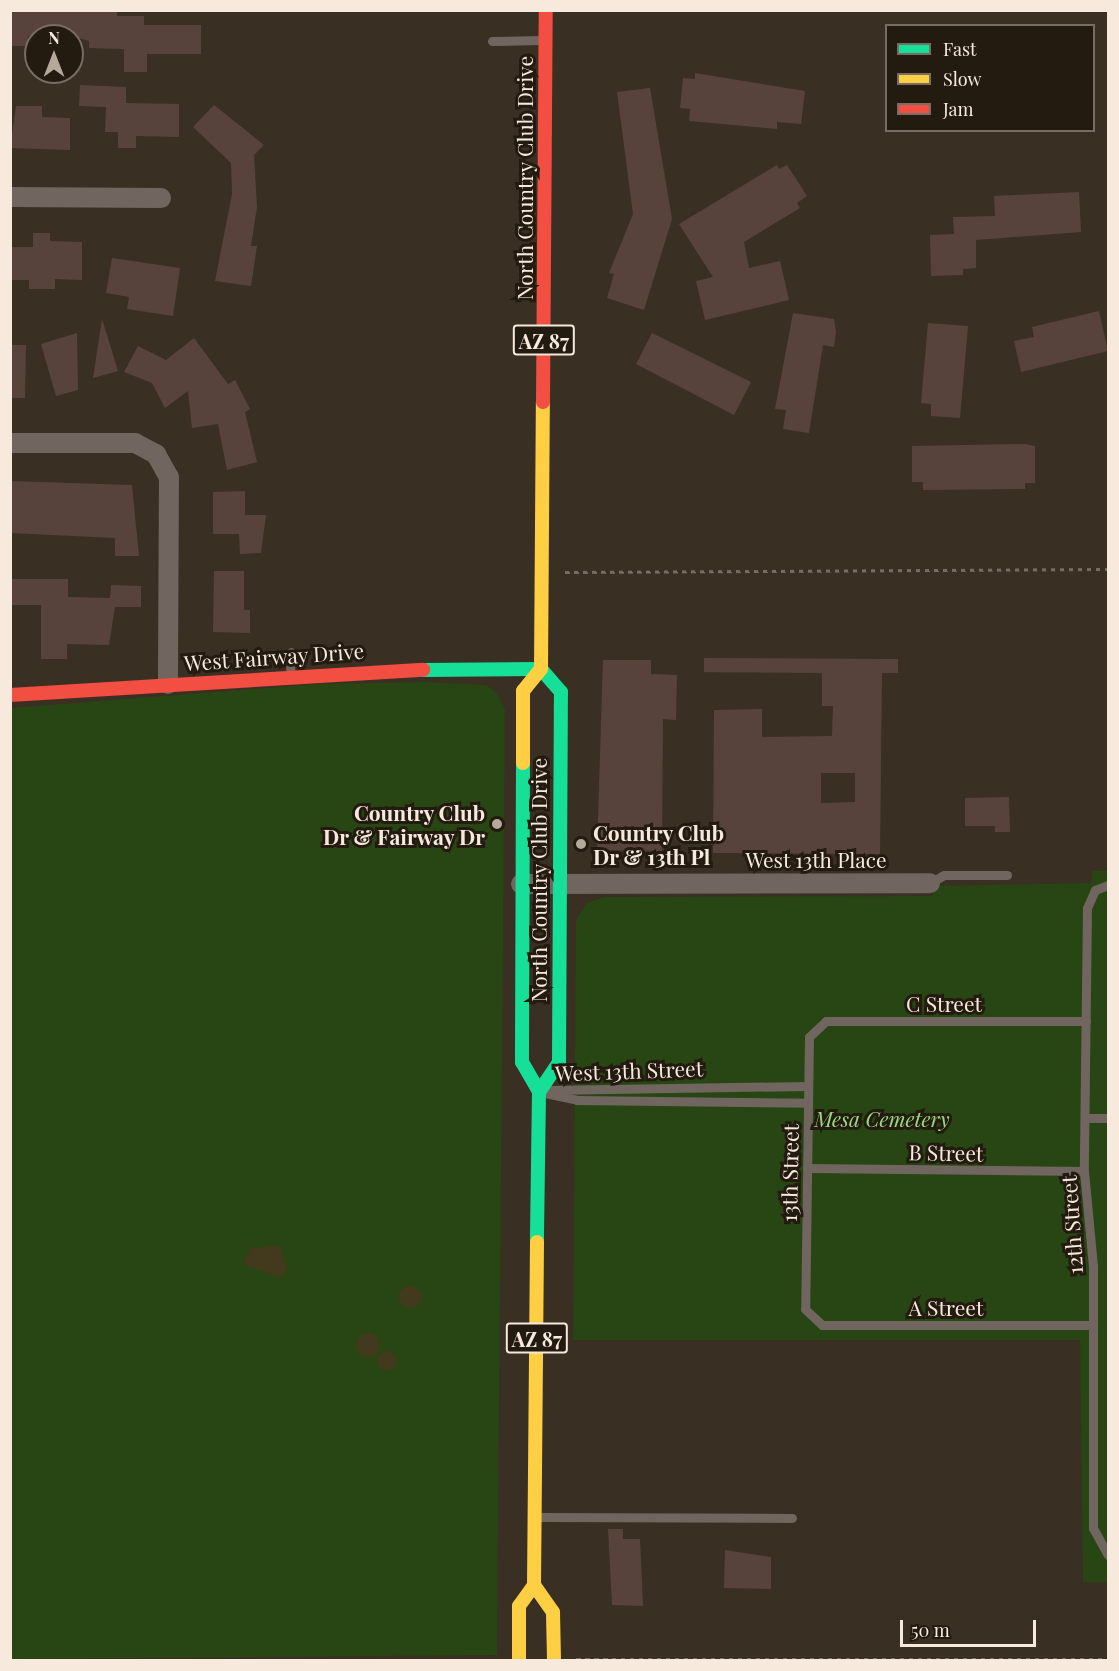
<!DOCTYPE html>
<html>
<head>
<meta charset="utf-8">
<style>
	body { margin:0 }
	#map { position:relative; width:1119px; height:1671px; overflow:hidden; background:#3a2f23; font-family:"Playfair Display",serif }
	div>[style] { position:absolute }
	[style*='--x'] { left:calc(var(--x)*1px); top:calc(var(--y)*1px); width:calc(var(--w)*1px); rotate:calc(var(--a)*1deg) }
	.commercial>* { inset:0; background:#48362e }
	.green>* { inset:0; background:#274613 }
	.sand>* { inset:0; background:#433a1d }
	.round { border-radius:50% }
	.building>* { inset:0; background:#58433c }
	.path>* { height:3px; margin-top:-1.5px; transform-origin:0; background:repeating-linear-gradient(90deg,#776c66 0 4.5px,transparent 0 9px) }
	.lane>* { height:9px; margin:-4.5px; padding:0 4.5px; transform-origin:4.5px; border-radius:4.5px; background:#71655f }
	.street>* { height:20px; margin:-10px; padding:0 10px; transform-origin:10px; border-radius:10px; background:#71655f }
	.fast>* { height:14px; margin:-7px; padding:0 7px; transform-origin:7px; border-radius:7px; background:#16e098 }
	.slow>* { height:14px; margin:-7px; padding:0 7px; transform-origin:7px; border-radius:7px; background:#ffcf43 }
	.jam>* { height:14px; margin:-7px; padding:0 7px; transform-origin:7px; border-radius:7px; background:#f24e42 }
	.dots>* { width:16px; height:16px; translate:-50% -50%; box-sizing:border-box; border:3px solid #231a10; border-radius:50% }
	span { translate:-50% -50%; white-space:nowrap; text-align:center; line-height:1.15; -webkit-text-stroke:6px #231a10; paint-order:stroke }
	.shield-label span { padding:2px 4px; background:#231a10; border:2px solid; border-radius:4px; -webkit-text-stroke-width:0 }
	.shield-label { font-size:20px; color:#f7eadd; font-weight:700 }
	.street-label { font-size:21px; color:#f7eadd }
	.poi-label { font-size:21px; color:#f7eadd; font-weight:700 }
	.right { translate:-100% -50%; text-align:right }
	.left { translate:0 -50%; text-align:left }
	.park-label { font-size:21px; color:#98db7c; font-style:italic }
	.frame { position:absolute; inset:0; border:12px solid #f7eadd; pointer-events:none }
	.legend { position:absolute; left:885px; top:24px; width:210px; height:108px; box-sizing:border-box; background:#231a10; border:2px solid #786d62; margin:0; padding:8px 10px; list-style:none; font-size:18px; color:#f7eadd }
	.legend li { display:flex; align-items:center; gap:12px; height:30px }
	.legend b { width:30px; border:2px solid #786d62 }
	.north { position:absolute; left:24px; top:24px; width:60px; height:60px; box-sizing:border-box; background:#231a10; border:2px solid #786d62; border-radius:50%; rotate:0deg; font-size:16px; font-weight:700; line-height:24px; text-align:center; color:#f7eadd }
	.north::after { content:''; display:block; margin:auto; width:21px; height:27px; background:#b5a99c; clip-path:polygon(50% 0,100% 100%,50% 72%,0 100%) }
	.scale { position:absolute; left:900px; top:1620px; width:136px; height:27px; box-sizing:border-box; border:3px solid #f7eadd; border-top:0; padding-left:8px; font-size:18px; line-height:21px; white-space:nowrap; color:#f7eadd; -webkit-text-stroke:4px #231a10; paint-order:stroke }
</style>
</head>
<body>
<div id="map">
	<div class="commercial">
		<div style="clip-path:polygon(271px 10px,511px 10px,511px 11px,271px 12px)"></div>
	</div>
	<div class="green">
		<div style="clip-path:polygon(426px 682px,486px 685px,496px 692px,505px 710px,497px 1655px,11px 1659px,11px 708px,318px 684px)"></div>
		<div style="clip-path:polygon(1092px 871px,1108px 871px,1108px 1582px,1083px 1582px,1080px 1340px,573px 1340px,576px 920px,587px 903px,604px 897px,933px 896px,933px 886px,1092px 883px)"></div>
	</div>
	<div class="sand">
		<div style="clip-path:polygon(280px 1246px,287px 1268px,281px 1278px,243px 1264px,250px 1248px)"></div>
		<div class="round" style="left:399px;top:1286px;width:22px;height:22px"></div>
		<div class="round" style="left:356px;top:1333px;width:24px;height:24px"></div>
		<div class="round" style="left:377px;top:1351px;width:20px;height:20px"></div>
	</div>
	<div class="building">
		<div style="clip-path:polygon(10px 10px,117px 10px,117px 16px,144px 16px,144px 25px,201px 25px,201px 54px,147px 54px,147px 72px,124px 72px,124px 49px,89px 48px,89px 41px,72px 36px,28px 36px,28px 46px,10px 46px)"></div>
		<div style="clip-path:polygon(695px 73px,805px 91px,801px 124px,777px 122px,777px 129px,689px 121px,690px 109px,680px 108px,683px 78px,695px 79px)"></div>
		<div style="clip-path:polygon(80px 85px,126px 87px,126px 103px,179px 104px,179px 137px,136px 136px,136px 148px,118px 148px,118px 132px,105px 132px,106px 107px,79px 106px)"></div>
		<div style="clip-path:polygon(650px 88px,672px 219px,644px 310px,607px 298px,614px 274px,609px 273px,633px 214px,617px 92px)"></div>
		<div style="clip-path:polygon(214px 105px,264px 145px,254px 155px,257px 207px,251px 246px,257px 246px,251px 286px,215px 281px,232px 194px,231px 163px,193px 127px)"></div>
		<div style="clip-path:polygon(16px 106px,42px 106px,42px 117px,70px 118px,70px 150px,10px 148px)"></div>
		<div style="clip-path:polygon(777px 165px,779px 169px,787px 165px,807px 196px,797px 203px,800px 208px,744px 242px,749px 268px,780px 261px,789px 300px,705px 320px,696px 281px,713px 277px,679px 224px)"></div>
		<div style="clip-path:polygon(1079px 192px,1081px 232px,976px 240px,976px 268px,963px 269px,963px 275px,931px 276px,930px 235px,954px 234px,953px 217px,995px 216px,994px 196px)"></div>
		<div style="clip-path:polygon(33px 233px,50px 233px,50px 241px,82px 242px,82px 280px,55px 279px,55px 289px,29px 289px,29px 280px,10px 280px,10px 247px,33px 247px)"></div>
		<div style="clip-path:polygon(112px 258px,180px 268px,173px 316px,127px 309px,129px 297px,106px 293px)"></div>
		<div style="clip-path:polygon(1099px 311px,1108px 351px,1021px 372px,1014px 341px,1034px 337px,1032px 327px)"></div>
		<div style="clip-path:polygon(793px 313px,834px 319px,836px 332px,834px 347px,823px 345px,809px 433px,783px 429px,786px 410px,775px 409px)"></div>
		<div style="clip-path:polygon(102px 319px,118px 371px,93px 378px)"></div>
		<div style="clip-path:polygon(928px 323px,968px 326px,960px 418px,931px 416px,931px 404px,921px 403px)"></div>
		<div style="clip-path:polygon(77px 333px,78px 390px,56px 396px,41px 344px)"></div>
		<div style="clip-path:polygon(652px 333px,751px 382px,734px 415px,636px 364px)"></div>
		<div style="clip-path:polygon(194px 338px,228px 384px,235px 380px,250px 409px,245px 412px,257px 462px,227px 470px,218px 424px,192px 428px,188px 391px,165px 408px,152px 383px,124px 372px,138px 346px,166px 360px)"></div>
		<div style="clip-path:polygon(10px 345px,26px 345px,25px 398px,10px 398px)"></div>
		<div style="clip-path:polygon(1025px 444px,1035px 446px,1035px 483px,1025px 483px,1025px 489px,923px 490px,923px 482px,912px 482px,912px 446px)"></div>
		<div style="clip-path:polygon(10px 481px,132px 485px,139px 556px,115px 556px,115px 538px,10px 533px)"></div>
		<div style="clip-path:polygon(245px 491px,245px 515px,266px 515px,261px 553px,240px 554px,239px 534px,213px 534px,213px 492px)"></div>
		<div style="clip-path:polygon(214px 571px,244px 571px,244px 610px,250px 610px,250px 633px,213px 632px)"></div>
		<div style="clip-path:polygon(10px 579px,68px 579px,68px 597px,110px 598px,111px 585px,141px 586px,141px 607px,115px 607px,109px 645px,67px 644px,67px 659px,41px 659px,41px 605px,10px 605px)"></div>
		<div style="clip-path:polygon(evenodd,704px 658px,898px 659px,898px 673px,882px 673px,880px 854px,713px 853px,714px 710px,762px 709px,762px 737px,832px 736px,833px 706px,822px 706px,822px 673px,704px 672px,704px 658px,821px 773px,855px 773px,855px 802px,821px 803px,821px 773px)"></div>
		<div style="clip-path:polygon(603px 660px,651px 660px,651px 674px,677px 675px,676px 720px,663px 719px,662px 851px,597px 850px)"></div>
		<div style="clip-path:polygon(1009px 797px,1010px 832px,995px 832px,995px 826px,965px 826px,965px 798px)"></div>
		<div style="clip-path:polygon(608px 1529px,623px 1529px,623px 1539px,640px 1539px,643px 1606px,612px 1605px)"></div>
		<div style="clip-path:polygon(725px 1550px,771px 1557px,771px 1589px,724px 1588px)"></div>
	</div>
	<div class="path">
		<div style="--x:565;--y:572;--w:543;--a:-0.32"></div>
		<div style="--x:576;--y:1659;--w:532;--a:0"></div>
	</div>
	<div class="lane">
		<div style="--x:492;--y:41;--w:49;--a:-1.2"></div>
		<div style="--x:290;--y:673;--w:21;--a:-87"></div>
		<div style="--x:930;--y:883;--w:16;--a:-30"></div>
		<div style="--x:944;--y:875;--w:63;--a:0"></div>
		<div style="--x:1108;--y:885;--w:14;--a:159"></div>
		<div style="--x:1095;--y:890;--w:20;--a:114"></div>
		<div style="--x:1087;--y:908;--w:263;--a:90.7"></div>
		<div style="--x:1084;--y:1171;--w:95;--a:84.6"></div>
		<div style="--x:1093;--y:1266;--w:262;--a:90"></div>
		<div style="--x:1093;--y:1528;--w:31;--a:61"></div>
		<div style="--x:1086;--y:1021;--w:260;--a:180"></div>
		<div style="--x:826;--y:1021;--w:23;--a:137"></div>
		<div style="--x:809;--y:1037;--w:272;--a:90.8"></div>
		<div style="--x:805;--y:1309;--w:23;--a:43"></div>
		<div style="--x:822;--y:1325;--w:271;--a:0"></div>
		<div style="--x:548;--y:1090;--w:260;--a:-0.9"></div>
		<div style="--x:545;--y:1093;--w:33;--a:12"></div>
		<div style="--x:577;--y:1100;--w:231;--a:0.7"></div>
		<div style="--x:1085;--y:1118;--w:23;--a:0"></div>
		<div style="--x:807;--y:1168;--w:277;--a:0.6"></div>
		<div style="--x:539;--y:1517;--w:253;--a:0.2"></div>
	</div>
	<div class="street">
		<div style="--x:10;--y:197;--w:151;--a:0.4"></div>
		<div style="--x:10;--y:443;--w:125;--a:0"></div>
		<div style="--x:135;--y:443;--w:24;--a:28"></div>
		<div style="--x:156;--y:454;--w:26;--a:61"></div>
		<div style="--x:169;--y:477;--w:207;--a:90.3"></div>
		<div style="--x:521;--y:884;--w:409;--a:-0.1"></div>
	</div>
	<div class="fast">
		<div style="--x:423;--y:670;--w:118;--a:-0.5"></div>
		<div style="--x:523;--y:763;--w:299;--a:90.2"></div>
		<div style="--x:522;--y:1062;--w:34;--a:60"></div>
		<div style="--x:539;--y:1092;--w:150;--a:90.8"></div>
		<div style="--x:539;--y:1092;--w:36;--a:-56"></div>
		<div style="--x:559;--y:1062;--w:370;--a:-89.7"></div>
		<div style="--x:561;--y:692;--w:30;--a:-131"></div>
	</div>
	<div class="slow">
		<div style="--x:523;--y:763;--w:72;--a:-90"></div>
		<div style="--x:523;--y:691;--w:28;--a:-51"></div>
		<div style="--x:541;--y:669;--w:267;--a:-89.6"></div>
		<div style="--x:537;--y:1242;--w:343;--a:90.5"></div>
		<div style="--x:534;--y:1585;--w:33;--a:55"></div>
		<div style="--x:553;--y:1612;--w:48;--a:88.8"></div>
		<div style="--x:519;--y:1660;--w:54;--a:-90"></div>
		<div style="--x:519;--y:1606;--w:26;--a:-54"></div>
	</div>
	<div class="jam">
		<div style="--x:543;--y:402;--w:392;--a:-89.6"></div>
		<div style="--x:10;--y:695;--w:414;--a:-3.5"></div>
	</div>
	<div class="dots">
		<div style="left:497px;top:824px;background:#b5a99c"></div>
		<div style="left:581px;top:844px;background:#b5a99c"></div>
	</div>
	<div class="shield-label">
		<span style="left:544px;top:340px">AZ 87</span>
		<span style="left:537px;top:1338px">AZ 87</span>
	</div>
	<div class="street-label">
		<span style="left:524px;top:178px;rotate:-90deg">North Country Club Drive</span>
		<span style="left:274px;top:656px;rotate:-4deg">West Fairway Drive</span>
		<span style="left:816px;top:859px">West 13th Place</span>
		<span style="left:538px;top:880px;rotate:-90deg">North Country Club Drive</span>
		<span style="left:944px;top:1003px">C Street</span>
		<span style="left:629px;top:1070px;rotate:-2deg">West 13th Street</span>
		<span style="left:946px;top:1152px;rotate:1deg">B Street</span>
		<span style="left:789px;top:1173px;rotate:-89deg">13th Street</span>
		<span style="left:1071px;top:1225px;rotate:-94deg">12th Street</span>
		<span style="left:946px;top:1307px">A Street</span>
	</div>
	<div class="poi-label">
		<span class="right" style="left:485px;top:824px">Country Club<br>Dr &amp; Fairway Dr</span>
		<span class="left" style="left:593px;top:844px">Country Club<br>Dr &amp; 13th Pl</span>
	</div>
	<div class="park-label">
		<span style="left:882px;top:1118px">Mesa Cemetery</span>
	</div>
	<div class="frame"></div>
	<ul class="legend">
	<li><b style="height:8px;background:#16e098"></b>Fast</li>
	<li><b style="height:8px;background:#ffcf43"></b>Slow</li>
	<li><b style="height:8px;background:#f24e42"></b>Jam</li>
	</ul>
	<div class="north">N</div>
	<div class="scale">50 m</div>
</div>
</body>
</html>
